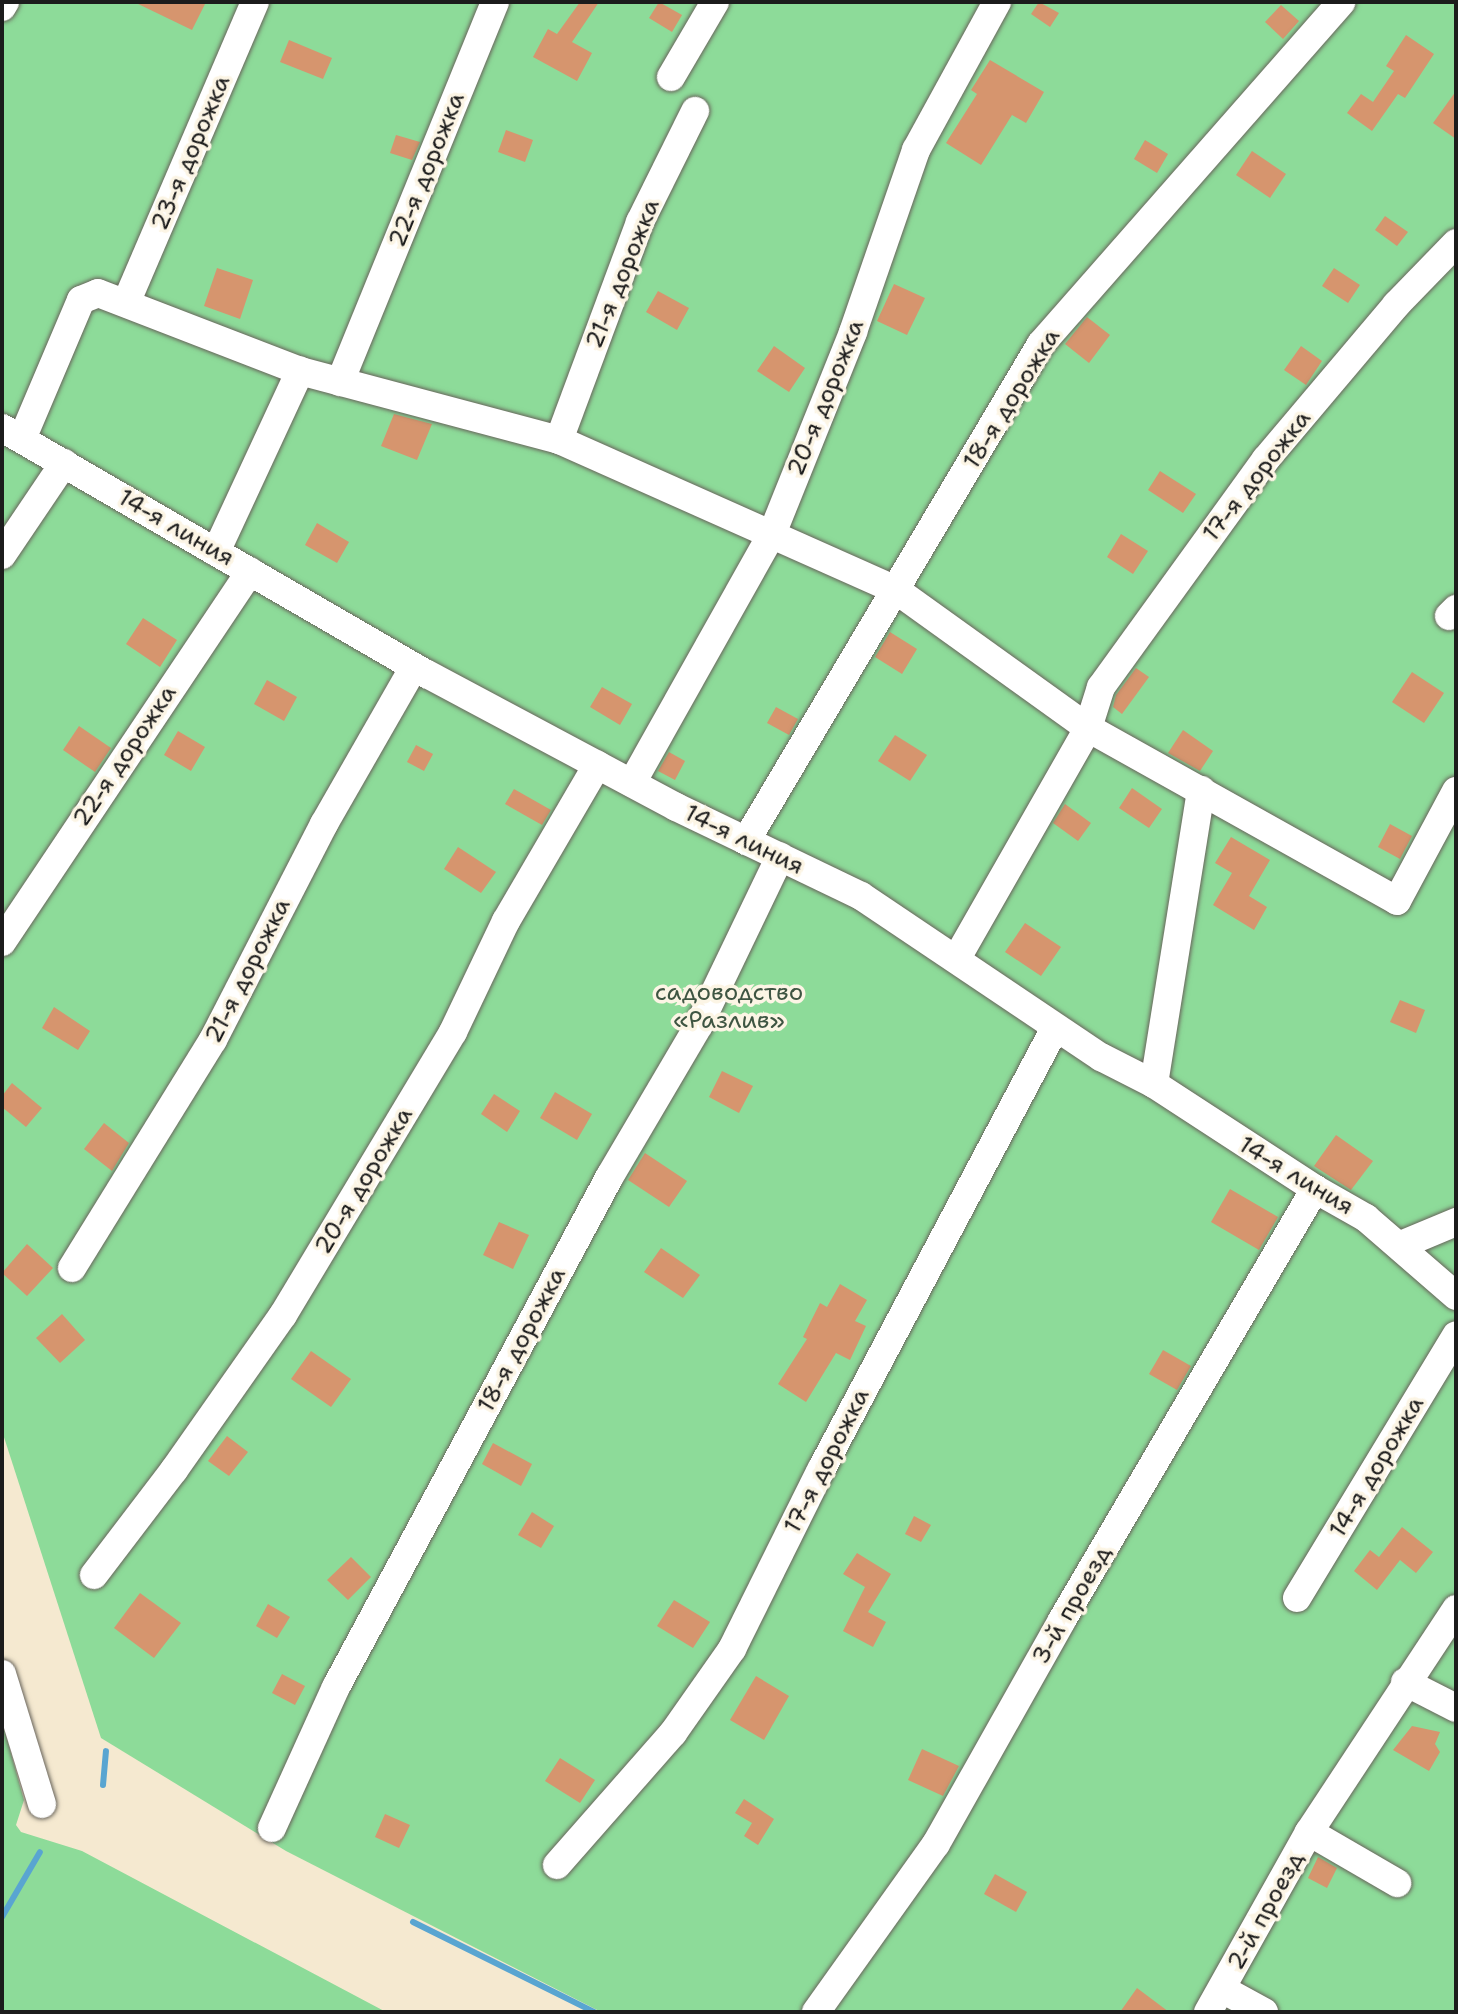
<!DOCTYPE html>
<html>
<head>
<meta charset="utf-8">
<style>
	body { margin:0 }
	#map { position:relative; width:1458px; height:2014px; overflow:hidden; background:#f5e9d0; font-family:"Shantell Sans",sans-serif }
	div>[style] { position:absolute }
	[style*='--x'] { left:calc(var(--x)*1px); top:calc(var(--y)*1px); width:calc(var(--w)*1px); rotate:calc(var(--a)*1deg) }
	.green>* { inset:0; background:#8ddb99 }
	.stream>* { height:6px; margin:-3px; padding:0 3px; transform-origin:3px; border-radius:3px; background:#59a5d1 }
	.building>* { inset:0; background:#d6956e }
	.roads { filter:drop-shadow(0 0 2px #68645b) drop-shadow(0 0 2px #68645b) }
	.minor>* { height:28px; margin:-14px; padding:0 14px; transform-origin:14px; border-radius:14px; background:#fff }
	span { translate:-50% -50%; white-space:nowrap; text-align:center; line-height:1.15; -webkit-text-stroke:7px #fcf5e5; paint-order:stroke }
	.street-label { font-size:24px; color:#1c1c1c }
	.park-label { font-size:24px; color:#3e5542 }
	.frame { position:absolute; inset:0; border:4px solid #1c1c1c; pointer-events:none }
</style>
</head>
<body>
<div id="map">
	<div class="green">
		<div style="clip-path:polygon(2px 2px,1456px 2px,1456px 2012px,601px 2012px,286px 1851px,101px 1738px,2px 1431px)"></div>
		<div style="clip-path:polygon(2px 1721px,24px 1800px,16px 1825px,21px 1832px,82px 1851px,386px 2012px,2px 2012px)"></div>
	</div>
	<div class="stream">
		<div style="--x:103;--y:1785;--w:34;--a:-85"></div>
		<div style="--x:2;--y:1917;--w:75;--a:-59.7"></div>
		<div style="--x:413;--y:1922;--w:202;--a:26.4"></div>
	</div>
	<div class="building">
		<div style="clip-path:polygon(134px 2px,206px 2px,192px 30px)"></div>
		<div style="clip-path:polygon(580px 2px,599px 2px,572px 42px,592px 53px,577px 81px,533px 57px,548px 29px,557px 34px)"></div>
		<div style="clip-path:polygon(659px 2px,682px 15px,672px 32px,649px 18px)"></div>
		<div style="clip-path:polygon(1039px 2px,1059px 13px,1050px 27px,1031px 14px)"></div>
		<div style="clip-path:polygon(1281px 5px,1299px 21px,1283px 39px,1265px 22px)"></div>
		<div style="clip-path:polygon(1406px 35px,1434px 54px,1405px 98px,1398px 94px,1372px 131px,1347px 113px,1361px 94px,1373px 102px,1394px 71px,1386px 66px)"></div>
		<div style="clip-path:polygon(289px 40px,332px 58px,323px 79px,280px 62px)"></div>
		<div style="clip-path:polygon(990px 60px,1044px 92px,1026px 123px,1012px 115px,981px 165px,946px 143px,977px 94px,971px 90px)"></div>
		<div style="clip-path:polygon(1456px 91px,1456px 139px,1433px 123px)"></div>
		<div style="clip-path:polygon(506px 130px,533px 140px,525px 162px,498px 152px)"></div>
		<div style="clip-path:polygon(396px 135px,420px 142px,412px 160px,390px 153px)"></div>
		<div style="clip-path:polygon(1145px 140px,1168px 154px,1157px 173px,1134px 159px)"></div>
		<div style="clip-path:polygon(1252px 151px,1286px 174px,1270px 198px,1236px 175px)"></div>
		<div style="clip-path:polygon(1385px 216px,1408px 232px,1397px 246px,1375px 230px)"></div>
		<div style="clip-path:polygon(217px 268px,253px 280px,240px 319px,204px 306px)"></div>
		<div style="clip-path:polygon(1334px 268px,1360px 285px,1348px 303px,1322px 286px)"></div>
		<div style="clip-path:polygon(894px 284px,925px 298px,907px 335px,877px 321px)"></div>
		<div style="clip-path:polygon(658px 291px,689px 308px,677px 330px,646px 312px)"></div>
		<div style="clip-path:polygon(1087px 317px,1110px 335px,1089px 363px,1065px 344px)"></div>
		<div style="clip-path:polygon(774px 346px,805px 368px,789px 392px,757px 371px)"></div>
		<div style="clip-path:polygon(1301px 346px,1322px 361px,1306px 385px,1284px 370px)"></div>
		<div style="clip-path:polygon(394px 414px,432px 424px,417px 460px,381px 446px)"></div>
		<div style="clip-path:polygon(1160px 471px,1196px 494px,1183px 513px,1148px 490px)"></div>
		<div style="clip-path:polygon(317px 523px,349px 542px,337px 563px,305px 545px)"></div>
		<div style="clip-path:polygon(1121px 534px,1148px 551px,1133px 574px,1107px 557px)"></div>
		<div style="clip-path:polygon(143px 618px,177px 640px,160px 667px,126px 644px)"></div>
		<div style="clip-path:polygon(890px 632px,917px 649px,902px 674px,875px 657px)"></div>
		<div style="clip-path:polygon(1136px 668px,1149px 677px,1122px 714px,1113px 707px,1116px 695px)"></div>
		<div style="clip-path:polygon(1412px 672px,1444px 693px,1424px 723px,1392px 702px)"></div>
		<div style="clip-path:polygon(267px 680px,297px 697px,284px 721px,254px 704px)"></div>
		<div style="clip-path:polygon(602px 687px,632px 704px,620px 725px,590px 707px)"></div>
		<div style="clip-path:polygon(776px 707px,798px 719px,789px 735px,767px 723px)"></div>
		<div style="clip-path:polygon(79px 726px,111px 748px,95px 772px,63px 750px)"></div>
		<div style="clip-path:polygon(1183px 730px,1213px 751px,1200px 771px,1168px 753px)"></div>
		<div style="clip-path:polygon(178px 731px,205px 747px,191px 771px,164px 755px)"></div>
		<div style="clip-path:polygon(895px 735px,927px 755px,910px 781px,878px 761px)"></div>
		<div style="clip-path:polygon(416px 745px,433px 754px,424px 771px,407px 762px)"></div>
		<div style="clip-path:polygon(669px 752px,685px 761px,675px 780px,658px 771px)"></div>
		<div style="clip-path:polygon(1132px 788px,1162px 809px,1149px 828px,1119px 808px)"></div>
		<div style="clip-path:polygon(514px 789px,551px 810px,542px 825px,505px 804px)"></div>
		<div style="clip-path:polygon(1065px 804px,1091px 823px,1078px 841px,1053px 823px)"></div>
		<div style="clip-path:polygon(1390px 824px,1412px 836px,1400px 859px,1378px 847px)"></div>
		<div style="clip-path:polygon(1231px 837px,1270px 860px,1249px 896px,1267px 907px,1254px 930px,1213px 905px,1232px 873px,1215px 863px)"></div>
		<div style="clip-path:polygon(458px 847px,496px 872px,481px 893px,444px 869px)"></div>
		<div style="clip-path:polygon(1025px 923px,1061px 947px,1041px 976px,1005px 952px)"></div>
		<div style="clip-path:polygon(1400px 1000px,1425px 1010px,1416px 1033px,1390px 1022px)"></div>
		<div style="clip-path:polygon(54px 1007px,90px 1031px,78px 1050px,42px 1028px)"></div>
		<div style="clip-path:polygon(722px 1071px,753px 1086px,739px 1113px,709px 1097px)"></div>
		<div style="clip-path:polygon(12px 1083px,42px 1108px,26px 1127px,2px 1107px,2px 1096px)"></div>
		<div style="clip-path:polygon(555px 1092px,592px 1114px,577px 1140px,540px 1118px)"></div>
		<div style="clip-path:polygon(494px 1094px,520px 1111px,507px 1132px,481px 1114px)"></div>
		<div style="clip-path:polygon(104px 1123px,129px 1143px,112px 1171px,84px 1149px)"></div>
		<div style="clip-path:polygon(1336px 1135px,1373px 1161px,1351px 1190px,1314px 1166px)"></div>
		<div style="clip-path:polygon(645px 1153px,687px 1181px,669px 1207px,628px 1180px)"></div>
		<div style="clip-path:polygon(1230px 1189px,1278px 1217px,1259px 1250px,1211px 1222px)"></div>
		<div style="clip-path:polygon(499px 1222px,529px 1235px,513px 1269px,483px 1255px)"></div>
		<div style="clip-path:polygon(27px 1244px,53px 1268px,27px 1296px,2px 1273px)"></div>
		<div style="clip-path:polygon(661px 1248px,700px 1275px,683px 1298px,644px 1272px)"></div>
		<div style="clip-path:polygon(840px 1284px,867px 1300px,855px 1321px,866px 1326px,850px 1360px,836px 1353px,806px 1402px,778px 1384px,807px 1339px,803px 1337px,820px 1303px,827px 1307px)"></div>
		<div style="clip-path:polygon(62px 1314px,85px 1340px,60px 1363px,36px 1338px)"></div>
		<div style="clip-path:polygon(1163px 1350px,1191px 1366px,1177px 1390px,1149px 1374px)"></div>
		<div style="clip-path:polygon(311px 1351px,351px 1379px,331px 1407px,291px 1379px)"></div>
		<div style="clip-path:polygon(227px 1436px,248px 1452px,229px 1476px,208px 1461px)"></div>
		<div style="clip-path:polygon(493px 1443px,532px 1464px,521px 1486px,482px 1464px)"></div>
		<div style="clip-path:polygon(532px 1512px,554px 1526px,541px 1548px,518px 1535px)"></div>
		<div style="clip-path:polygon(914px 1516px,931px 1525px,921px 1542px,905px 1534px)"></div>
		<div style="clip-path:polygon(1402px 1527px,1433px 1552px,1416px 1573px,1400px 1560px,1377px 1590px,1354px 1571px,1370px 1550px,1379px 1557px)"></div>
		<div style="clip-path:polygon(857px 1553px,891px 1574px,868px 1612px,886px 1622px,873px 1647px,843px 1631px,865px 1587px,843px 1574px)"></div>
		<div style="clip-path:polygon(351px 1557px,371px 1577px,348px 1600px,327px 1580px)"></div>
		<div style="clip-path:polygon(140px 1593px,181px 1623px,154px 1658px,114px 1628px)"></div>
		<div style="clip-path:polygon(674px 1600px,710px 1622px,693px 1648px,657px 1626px)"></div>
		<div style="clip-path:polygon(268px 1604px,290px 1617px,277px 1638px,256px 1626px)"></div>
		<div style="clip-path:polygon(282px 1674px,305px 1686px,295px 1705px,272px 1693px)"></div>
		<div style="clip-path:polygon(756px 1676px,789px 1696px,764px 1740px,730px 1720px)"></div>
		<div style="clip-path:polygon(1412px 1726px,1440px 1732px,1435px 1744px,1440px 1752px,1429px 1771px,1393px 1750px)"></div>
		<div style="clip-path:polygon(922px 1749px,959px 1766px,943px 1796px,908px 1780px)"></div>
		<div style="clip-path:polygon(560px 1758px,595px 1780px,580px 1803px,545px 1781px)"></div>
		<div style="clip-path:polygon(744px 1799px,774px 1819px,758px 1845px,744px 1836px,752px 1823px,735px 1813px)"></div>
		<div style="clip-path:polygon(385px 1814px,410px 1825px,399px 1848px,375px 1837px)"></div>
		<div style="clip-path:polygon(1318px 1857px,1337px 1868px,1327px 1888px,1308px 1878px)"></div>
		<div style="clip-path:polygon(995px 1874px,1027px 1892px,1016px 1912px,984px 1894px)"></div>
		<div style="clip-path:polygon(1137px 1988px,1169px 2012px,1120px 2012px)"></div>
	</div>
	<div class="roads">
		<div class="minor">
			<div style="--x:2;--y:7;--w:6;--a:-59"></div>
			<div style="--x:671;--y:77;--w:87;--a:-59.6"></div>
			<div style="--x:126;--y:303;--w:327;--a:-66.8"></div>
			<div style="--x:340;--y:382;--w:410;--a:-67.8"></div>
			<div style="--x:2;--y:428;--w:491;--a:30.1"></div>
			<div style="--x:427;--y:674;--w:282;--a:28.1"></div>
			<div style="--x:676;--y:807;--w:205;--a:25.7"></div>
			<div style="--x:861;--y:896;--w:289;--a:33.9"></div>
			<div style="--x:1101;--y:1057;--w:59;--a:27"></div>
			<div style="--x:1154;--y:1084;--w:192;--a:33.1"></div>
			<div style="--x:1315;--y:1189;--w:59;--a:29.6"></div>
			<div style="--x:1366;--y:1218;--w:119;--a:40.9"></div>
			<div style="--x:22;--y:439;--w:151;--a:-67"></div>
			<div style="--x:81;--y:300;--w:18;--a:-22"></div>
			<div style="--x:98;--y:293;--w:217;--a:21.1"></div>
			<div style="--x:300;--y:371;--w:268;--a:14.9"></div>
			<div style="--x:559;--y:440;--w:369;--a:24"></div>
			<div style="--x:896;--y:590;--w:236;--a:35.7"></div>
			<div style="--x:1088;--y:728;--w:354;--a:29.2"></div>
			<div style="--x:1397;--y:901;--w:125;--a:-61.8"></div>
			<div style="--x:559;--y:440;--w:233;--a:-69.6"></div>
			<div style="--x:640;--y:222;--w:124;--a:-63.6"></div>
			<div style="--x:216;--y:552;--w:200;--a:-65.1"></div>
			<div style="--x:2;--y:555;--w:111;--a:-56"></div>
			<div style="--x:1449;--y:616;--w:10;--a:-45"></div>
			<div style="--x:632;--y:783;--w:286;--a:-60.7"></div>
			<div style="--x:772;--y:534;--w:218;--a:-68.1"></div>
			<div style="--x:853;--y:332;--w:193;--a:-70.9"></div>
			<div style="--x:916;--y:150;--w:169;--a:-61.3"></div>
			<div style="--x:746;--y:841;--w:578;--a:-59.31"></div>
			<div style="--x:1041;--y:344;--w:455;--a:-48.7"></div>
			<div style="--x:2;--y:942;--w:446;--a:-56.2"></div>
			<div style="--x:957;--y:958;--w:265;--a:-60.3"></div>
			<div style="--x:1088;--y:728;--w:43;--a:-72.4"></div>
			<div style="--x:1101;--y:687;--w:281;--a:-54.1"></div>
			<div style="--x:1266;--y:459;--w:202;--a:-49.8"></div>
			<div style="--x:1396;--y:305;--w:86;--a:-45.9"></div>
			<div style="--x:1154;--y:1084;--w:298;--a:-80.9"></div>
			<div style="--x:1401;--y:1245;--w:60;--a:-22.7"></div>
			<div style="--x:72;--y:1268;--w:268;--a:-58.3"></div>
			<div style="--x:213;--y:1040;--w:243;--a:-62.8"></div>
			<div style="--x:324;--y:824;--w:181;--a:-60.2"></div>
			<div style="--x:94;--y:1575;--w:132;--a:-52.7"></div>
			<div style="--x:174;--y:1470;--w:189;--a:-54.9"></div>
			<div style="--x:283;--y:1315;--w:330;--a:-59"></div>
			<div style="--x:453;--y:1032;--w:123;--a:-64.5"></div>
			<div style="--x:506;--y:921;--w:181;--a:-59.7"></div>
			<div style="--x:1297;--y:1598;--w:307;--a:-58.8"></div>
			<div style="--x:2;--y:1674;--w:136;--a:72.9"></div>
			<div style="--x:1405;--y:1682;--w:57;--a:27"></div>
			<div style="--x:272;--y:1828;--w:155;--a:-65.6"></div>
			<div style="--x:336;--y:1687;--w:580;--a:-61.8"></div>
			<div style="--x:610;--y:1176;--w:175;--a:-59.5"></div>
			<div style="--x:699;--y:1025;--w:187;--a:-64.3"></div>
			<div style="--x:1309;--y:1832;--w:102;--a:30.1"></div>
			<div style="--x:557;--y:1865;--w:176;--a:-48.7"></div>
			<div style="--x:673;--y:1733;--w:103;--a:-54.9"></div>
			<div style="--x:732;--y:1649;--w:200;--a:-63.6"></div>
			<div style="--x:821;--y:1470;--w:500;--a:-62.1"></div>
			<div style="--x:1222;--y:1989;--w:48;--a:28.7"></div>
			<div style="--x:816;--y:2012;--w:206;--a:-54.5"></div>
			<div style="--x:936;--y:1844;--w:257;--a:-60.6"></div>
			<div style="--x:1062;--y:1620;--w:500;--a:-59.6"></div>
			<div style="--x:1208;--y:2012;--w:206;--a:-60.7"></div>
			<div style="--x:1309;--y:1832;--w:267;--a:-56.6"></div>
		</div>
	</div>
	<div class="street-label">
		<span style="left:191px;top:153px;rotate:-67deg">23-я дорожка</span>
		<span style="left:427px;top:170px;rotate:-68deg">22-я дорожка</span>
		<span style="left:623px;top:274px;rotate:-68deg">21-я дорожка</span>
		<span style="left:826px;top:398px;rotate:-68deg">20-я дорожка</span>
		<span style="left:1012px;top:399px;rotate:-58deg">18-я дорожка</span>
		<span style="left:1257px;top:476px;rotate:-52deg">17-я дорожка</span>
		<span style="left:176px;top:528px;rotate:30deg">14-я линия</span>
		<span style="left:125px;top:756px;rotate:-56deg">22-я дорожка</span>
		<span style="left:744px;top:840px;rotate:26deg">14-я линия</span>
		<span style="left:248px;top:971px;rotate:-63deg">21-я дорожка</span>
		<span style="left:1296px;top:1176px;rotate:31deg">14-я линия</span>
		<span style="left:364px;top:1181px;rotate:-59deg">20-я дорожка</span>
		<span style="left:522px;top:1340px;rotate:-62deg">18-я дорожка</span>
		<span style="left:827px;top:1461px;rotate:-63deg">17-я дорожка</span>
		<span style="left:1377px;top:1467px;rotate:-59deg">14-я дорожка</span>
		<span style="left:1072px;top:1605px;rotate:-60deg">3-й проезд</span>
		<span style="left:1266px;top:1911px;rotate:-61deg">2-й проезд</span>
	</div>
	<div class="park-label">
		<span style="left:729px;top:1007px">садоводство<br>«Разлив»</span>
	</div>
	<div class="frame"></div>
</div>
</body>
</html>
